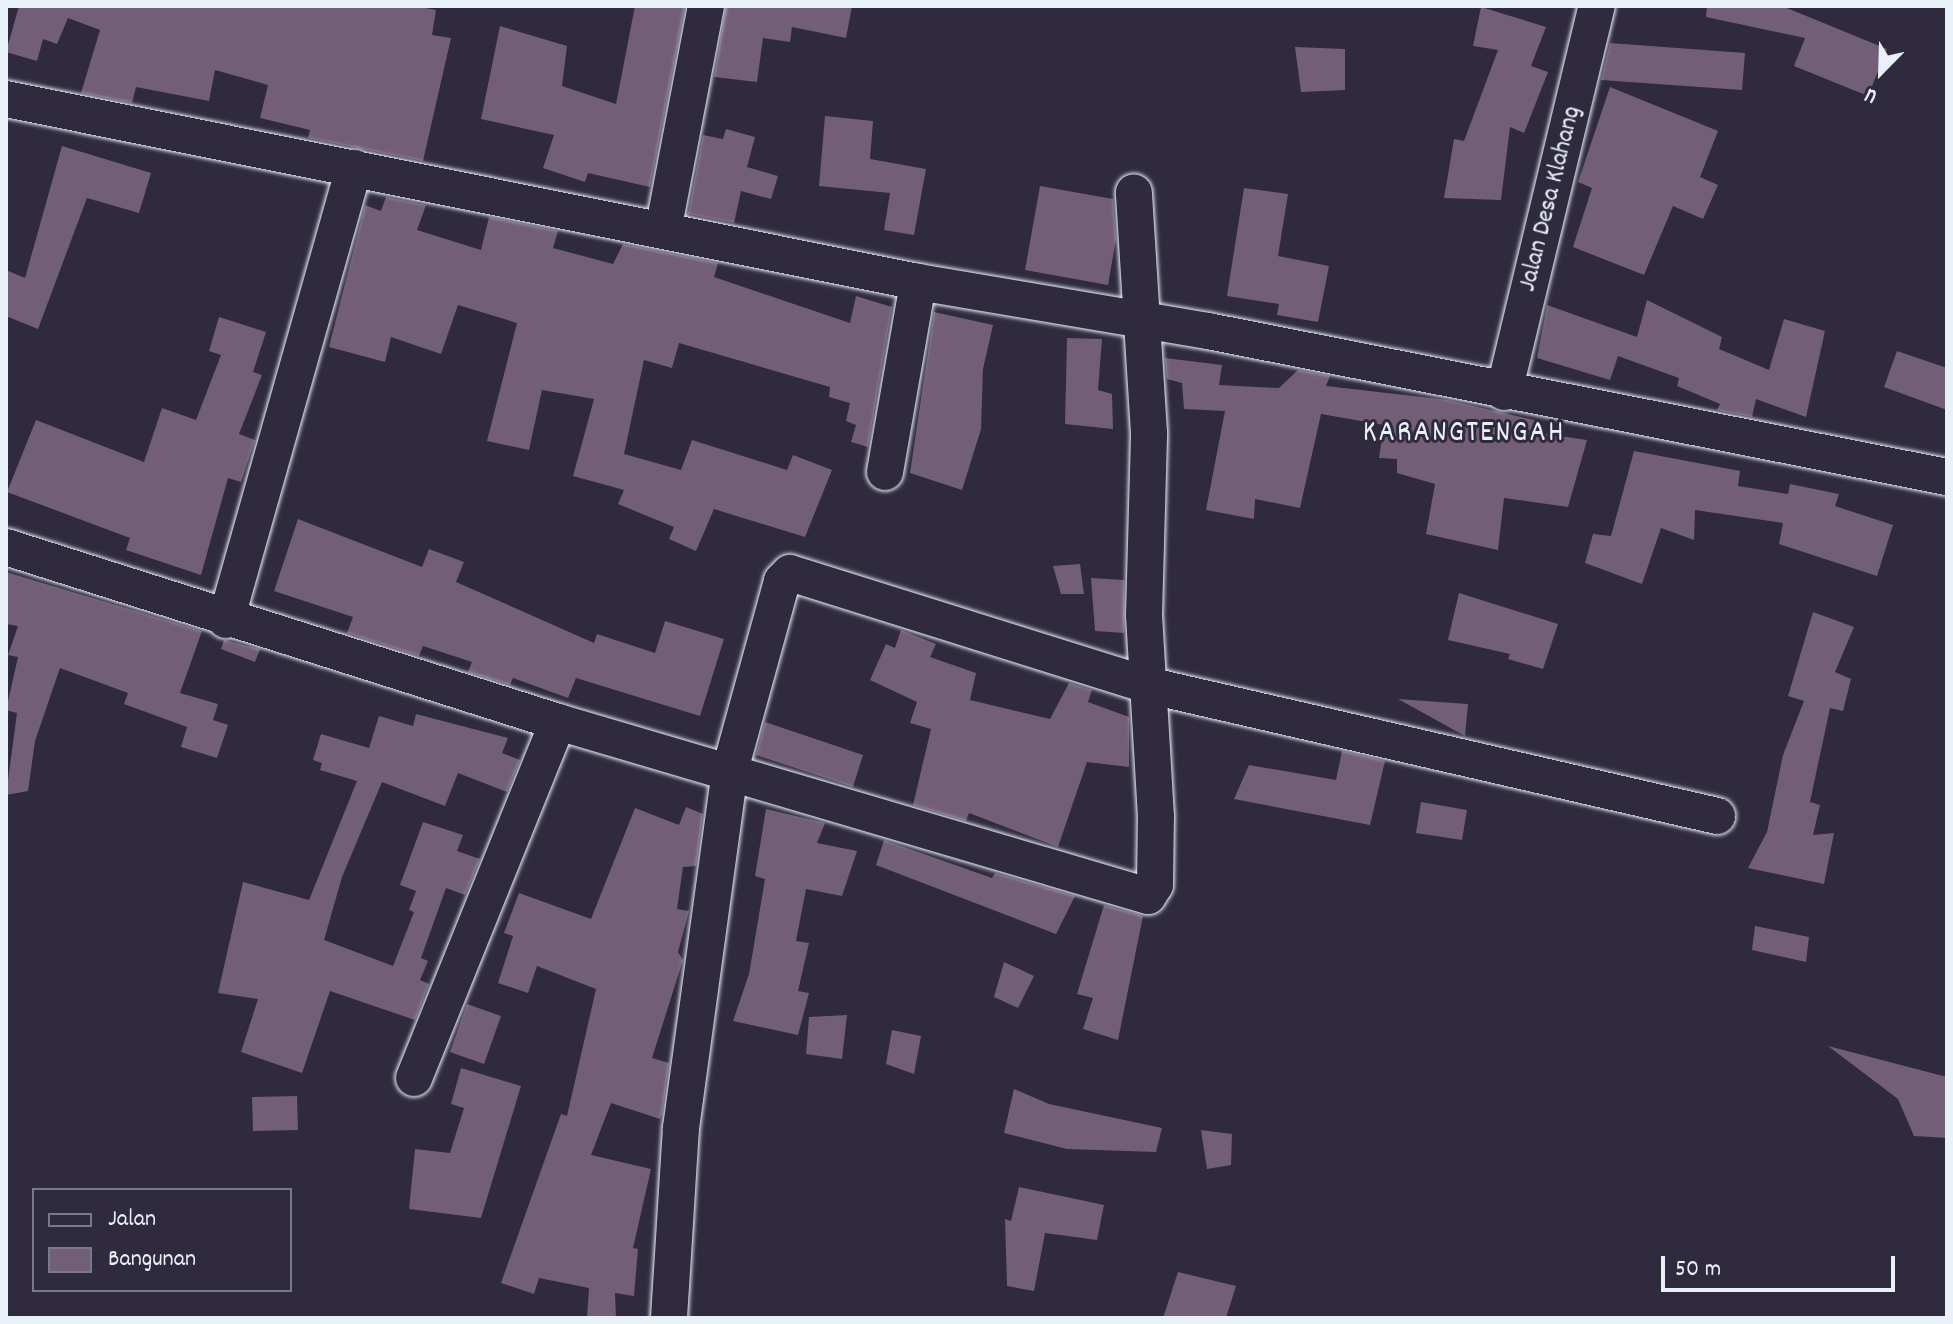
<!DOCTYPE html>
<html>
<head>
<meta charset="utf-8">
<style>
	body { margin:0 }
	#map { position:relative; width:1953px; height:1324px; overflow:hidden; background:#2f2a3d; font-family:Dekko,sans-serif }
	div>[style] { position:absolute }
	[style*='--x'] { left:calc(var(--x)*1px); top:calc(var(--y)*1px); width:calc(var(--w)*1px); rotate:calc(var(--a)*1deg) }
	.building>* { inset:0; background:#725e77 }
	.roads { filter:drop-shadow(0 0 2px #e8f1f8) drop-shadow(0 0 2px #e8f1f8) }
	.minor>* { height:36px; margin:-18px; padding:0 18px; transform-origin:18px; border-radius:18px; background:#2f2a3d }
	span { translate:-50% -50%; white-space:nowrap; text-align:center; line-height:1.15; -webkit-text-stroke:6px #2f2a3d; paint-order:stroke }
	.street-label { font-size:26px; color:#e8f1f8 }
	.quarter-label { font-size:30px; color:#e8f1f8; letter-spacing:2px }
	.frame { position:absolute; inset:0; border:8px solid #e8f1f8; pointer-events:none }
	.legend { position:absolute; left:32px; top:1188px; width:260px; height:104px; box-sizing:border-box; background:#2f2a3d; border:2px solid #797a88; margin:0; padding:10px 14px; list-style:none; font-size:24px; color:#e8f1f8 }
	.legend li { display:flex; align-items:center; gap:16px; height:40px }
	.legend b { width:40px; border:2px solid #797a88 }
	.north { position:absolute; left:1841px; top:32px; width:80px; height:80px; -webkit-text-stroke:6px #2f2a3d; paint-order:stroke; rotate:203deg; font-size:22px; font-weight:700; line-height:32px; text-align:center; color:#e8f1f8 }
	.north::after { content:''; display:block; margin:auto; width:28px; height:36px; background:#e8f1f8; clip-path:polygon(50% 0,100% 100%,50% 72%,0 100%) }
	.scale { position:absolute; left:1661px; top:1256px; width:234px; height:36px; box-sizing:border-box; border:4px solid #e8f1f8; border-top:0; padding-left:10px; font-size:24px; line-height:28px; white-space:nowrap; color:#e8f1f8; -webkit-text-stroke:6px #2f2a3d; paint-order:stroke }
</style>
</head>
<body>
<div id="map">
	<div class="building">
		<div style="clip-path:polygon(19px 6px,414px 6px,436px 10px,432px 35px,451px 38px,423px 161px,308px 138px,310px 130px,260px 118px,268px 85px,215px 70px,209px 101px,136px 87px,132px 103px,81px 93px,100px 30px,68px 18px,57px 44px,43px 39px,37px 61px,6px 52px)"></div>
		<div style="clip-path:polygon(635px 6px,685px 6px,650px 187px,588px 173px,585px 182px,543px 168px,554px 135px,481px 119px,500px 26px,567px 46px,562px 86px,616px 104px)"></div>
		<div style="clip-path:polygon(726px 6px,852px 6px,846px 38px,792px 27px,790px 42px,763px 38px,757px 82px,714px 77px)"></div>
		<div style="clip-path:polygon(1707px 6px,1782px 6px,1887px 49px,1868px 96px,1794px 66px,1805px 38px,1706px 17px)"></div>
		<div style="clip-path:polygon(1481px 7px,1546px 27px,1531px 66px,1548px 72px,1524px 133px,1510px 127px,1501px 200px,1444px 198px,1454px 139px,1464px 141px,1498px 50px,1473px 46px)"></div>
		<div style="clip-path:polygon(1610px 43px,1745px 53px,1742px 90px,1601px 80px)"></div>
		<div style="clip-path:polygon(1295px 47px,1345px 49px,1345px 90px,1301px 92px)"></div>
		<div style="clip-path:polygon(1610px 87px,1718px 131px,1700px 177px,1718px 185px,1703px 219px,1673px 206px,1644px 275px,1573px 247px,1592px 188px,1578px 182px)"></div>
		<div style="clip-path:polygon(825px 116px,873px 121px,870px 159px,926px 169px,914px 235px,884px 230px,890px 193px,819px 186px)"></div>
		<div style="clip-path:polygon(726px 129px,755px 137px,747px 167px,778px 176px,771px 199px,741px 191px,734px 223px,688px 214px,703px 135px,723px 139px)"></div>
		<div style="clip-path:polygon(62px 146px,151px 173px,139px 213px,87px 198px,38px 329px,6px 316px,6px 270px,25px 278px)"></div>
		<div style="clip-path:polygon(1040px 186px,1113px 199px,1116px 239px,1108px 285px,1025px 270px)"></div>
		<div style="clip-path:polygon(1244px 188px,1288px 194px,1278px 256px,1329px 266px,1318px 322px,1277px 315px,1279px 304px,1227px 296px)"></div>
		<div style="clip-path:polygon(386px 197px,426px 205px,417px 230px,481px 250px,489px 217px,558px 231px,553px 248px,613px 264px,623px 244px,718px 263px,714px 277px,850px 323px,856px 296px,892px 307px,868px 447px,851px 442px,856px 425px,846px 421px,850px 403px,829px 397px,830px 387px,679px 343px,672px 368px,644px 360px,624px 454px,681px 470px,692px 440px,787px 470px,793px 455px,832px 470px,805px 537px,714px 509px,696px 551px,669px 539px,674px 527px,618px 504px,624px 490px,573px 476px,594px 399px,542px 390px,529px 450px,487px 441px,517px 323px,458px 305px,441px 354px,391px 337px,385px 362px,329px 347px,365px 205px,381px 211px)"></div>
		<div style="clip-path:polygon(1647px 300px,1722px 337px,1719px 349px,1769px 370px,1784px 319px,1825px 331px,1806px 417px,1756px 399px,1752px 417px,1717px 410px,1720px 404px,1677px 386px,1679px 378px,1618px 356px,1610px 380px,1537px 358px,1547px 305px,1637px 337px)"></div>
		<div style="clip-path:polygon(934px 312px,993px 325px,983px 369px,981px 429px,962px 490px,910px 473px)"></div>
		<div style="clip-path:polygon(219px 317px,266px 332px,253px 372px,262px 375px,239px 434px,255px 440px,241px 482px,228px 478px,201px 575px,126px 550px,130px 538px,7px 492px,36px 420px,144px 462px,162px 408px,196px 420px,221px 355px,209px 351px)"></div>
		<div style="clip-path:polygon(1067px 338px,1102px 339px,1098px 390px,1112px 394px,1113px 429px,1065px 424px)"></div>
		<div style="clip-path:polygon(1897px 351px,1947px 368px,1947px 410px,1884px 387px)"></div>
		<div style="clip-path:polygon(1165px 358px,1222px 365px,1219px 385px,1279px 388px,1298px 370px,1330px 376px,1326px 386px,1448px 400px,1542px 422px,1539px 433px,1587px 440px,1568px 507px,1504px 498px,1498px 550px,1426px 534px,1435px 484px,1397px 473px,1397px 459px,1379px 458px,1384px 425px,1321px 414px,1300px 508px,1255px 499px,1254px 519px,1206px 510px,1225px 411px,1184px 409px,1182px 383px,1167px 379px)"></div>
		<div style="clip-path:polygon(1634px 451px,1740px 471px,1738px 486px,1788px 494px,1790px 484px,1839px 494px,1835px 506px,1893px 525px,1877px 576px,1779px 544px,1783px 523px,1695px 510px,1694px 540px,1661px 528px,1642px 584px,1585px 563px,1593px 534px,1611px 536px)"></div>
		<div style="clip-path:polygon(298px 519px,422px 567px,429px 549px,464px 562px,456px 582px,594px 643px,597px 634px,655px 653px,665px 621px,724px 639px,700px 716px,576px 678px,568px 698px,513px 678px,510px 685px,468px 672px,472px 662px,423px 646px,419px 656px,347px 633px,353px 617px,274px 591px)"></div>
		<div style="clip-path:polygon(1080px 564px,1084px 594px,1061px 594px,1053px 566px)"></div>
		<div style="clip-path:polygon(6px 572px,202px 631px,180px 693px,218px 704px,213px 720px,228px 725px,217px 758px,181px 747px,187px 727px,124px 704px,128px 693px,60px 668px,35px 741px,28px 791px,6px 795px,17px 713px,6px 710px,18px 657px,8px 655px,18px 626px,6px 624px)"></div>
		<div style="clip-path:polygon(1091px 578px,1124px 580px,1124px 633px,1095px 631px)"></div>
		<div style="clip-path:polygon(1459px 593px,1558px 624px,1543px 669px,1508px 659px,1510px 654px,1448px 640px)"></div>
		<div style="clip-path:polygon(1813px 612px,1854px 627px,1835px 672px,1851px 679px,1843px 711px,1830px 708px,1810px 802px,1820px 805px,1813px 835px,1834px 833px,1824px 884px,1748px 868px,1767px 832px,1783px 755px,1804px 701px,1788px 696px)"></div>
		<div style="clip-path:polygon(901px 630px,936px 644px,930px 657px,976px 673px,970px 700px,1050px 719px,1069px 683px,1092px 690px,1088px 702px,1129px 717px,1129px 767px,1087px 762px,1058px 847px,969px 813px,966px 821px,913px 805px,931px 729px,910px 723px,917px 702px,870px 680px,886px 644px,895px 648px)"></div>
		<div style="clip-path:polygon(224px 640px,260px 649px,255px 662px,221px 649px)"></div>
		<div style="clip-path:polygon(1398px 699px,1468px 704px,1465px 736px)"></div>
		<div style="clip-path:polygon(416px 714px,508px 738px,502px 753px,520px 760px,507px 792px,458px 773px,445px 806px,382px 782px,342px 877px,324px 940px,393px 966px,414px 912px,409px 910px,416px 891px,400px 885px,423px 822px,463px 835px,457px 851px,480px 859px,465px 895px,446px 888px,421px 958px,428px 961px,420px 980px,429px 984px,415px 1020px,330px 991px,302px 1073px,241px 1052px,258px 999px,218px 993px,243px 882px,309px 900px,357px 781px,320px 770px,322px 763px,313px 760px,321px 734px,369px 748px,379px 716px,413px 726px)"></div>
		<div style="clip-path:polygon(765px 722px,863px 755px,853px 787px,756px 755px)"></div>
		<div style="clip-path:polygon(1342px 751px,1385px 761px,1370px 825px,1234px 799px,1249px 765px,1336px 780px)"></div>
		<div style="clip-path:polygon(1421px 802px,1467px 810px,1462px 840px,1416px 833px)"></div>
		<div style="clip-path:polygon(686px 807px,703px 814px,696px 866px,683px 867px,677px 909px,689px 911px,678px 952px,683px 960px,652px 1058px,669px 1063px,662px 1114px,660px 1119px,611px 1103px,591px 1155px,651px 1169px,633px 1248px,638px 1249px,634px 1296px,615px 1293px,616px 1318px,587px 1318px,589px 1288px,539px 1278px,534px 1294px,501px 1283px,561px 1114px,567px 1116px,596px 989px,537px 966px,528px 993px,498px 983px,513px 936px,504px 933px,519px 893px,591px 919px,635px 808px,679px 825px)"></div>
		<div style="clip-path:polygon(766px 809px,825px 823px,817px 843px,857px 851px,842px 896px,806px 889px,796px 941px,809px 943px,798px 991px,809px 993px,798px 1035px,733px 1021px,749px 974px,765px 879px,755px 876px)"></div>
		<div style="clip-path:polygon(884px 840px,992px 878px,995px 873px,1075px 896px,1056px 934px,876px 865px)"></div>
		<div style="clip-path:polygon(1104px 905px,1143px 916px,1118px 1040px,1083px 1029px,1093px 998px,1077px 994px)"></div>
		<div style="clip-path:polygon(1755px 926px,1809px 937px,1806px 962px,1752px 950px)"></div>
		<div style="clip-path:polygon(1004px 962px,1034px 976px,1018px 1008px,994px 997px)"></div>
		<div style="clip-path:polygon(467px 1004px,501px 1016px,484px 1064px,450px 1052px)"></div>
		<div style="clip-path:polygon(847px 1015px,842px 1059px,806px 1054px,809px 1017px)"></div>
		<div style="clip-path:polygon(892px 1030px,921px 1036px,914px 1074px,886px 1064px)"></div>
		<div style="clip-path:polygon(1828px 1046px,1947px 1077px,1947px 1138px,1914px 1136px,1898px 1099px)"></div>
		<div style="clip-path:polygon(461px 1068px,521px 1086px,481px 1218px,409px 1209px,415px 1149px,450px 1153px,464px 1108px,451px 1104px)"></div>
		<div style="clip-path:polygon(1014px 1089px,1049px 1104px,1162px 1128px,1156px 1152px,1067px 1149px,1004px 1133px)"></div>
		<div style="clip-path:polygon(297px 1096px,298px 1130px,253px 1131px,252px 1097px)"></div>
		<div style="clip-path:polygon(1201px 1130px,1232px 1134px,1231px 1165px,1207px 1169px)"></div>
		<div style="clip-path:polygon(1019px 1187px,1104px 1205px,1097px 1240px,1045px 1233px,1034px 1291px,1007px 1286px,1005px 1219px,1011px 1221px)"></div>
		<div style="clip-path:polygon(1178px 1272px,1236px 1286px,1226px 1318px,1163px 1318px)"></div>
	</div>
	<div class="roads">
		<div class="minor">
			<div style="--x:6;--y:99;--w:930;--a:11.35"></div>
			<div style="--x:918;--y:282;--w:294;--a:9.6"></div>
			<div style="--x:1208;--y:331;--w:753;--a:11.18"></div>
			<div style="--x:664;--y:226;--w:224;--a:-79.2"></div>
			<div style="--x:1504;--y:392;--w:397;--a:-76.5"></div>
			<div style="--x:885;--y:472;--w:193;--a:-80.1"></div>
			<div style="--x:6;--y:547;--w:579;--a:17.59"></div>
			<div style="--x:558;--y:722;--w:615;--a:16.43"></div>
			<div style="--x:1148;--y:896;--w:13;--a:-58"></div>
			<div style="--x:1155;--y:885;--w:68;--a:-89.2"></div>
			<div style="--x:1156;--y:817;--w:202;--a:-93.4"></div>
			<div style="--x:1144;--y:615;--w:182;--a:-88.4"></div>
			<div style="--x:1149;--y:433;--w:241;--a:-93.6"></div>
			<div style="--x:226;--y:620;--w:470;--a:-74.2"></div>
			<div style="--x:414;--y:1078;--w:384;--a:-68"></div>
			<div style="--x:669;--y:1318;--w:190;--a:-86.4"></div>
			<div style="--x:681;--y:1128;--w:361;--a:-82.2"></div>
			<div style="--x:730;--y:770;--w:196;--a:-74.6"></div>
			<div style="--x:782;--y:581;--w:11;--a:-45"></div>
			<div style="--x:790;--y:573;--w:374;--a:17.4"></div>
			<div style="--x:1147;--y:685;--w:585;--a:12.94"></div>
		</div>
	</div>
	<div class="street-label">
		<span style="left:1551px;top:199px;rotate:-76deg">Jalan Desa Klahang</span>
	</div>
	<div class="quarter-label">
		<span style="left:1464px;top:435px">KARANGTENGAH</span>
	</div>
	<div class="frame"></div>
	<ul class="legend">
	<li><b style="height:10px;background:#2f2a3d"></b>Jalan</li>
	<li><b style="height:22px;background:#725e77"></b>Bangunan</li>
	</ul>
	<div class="north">U</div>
	<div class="scale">50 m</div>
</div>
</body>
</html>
